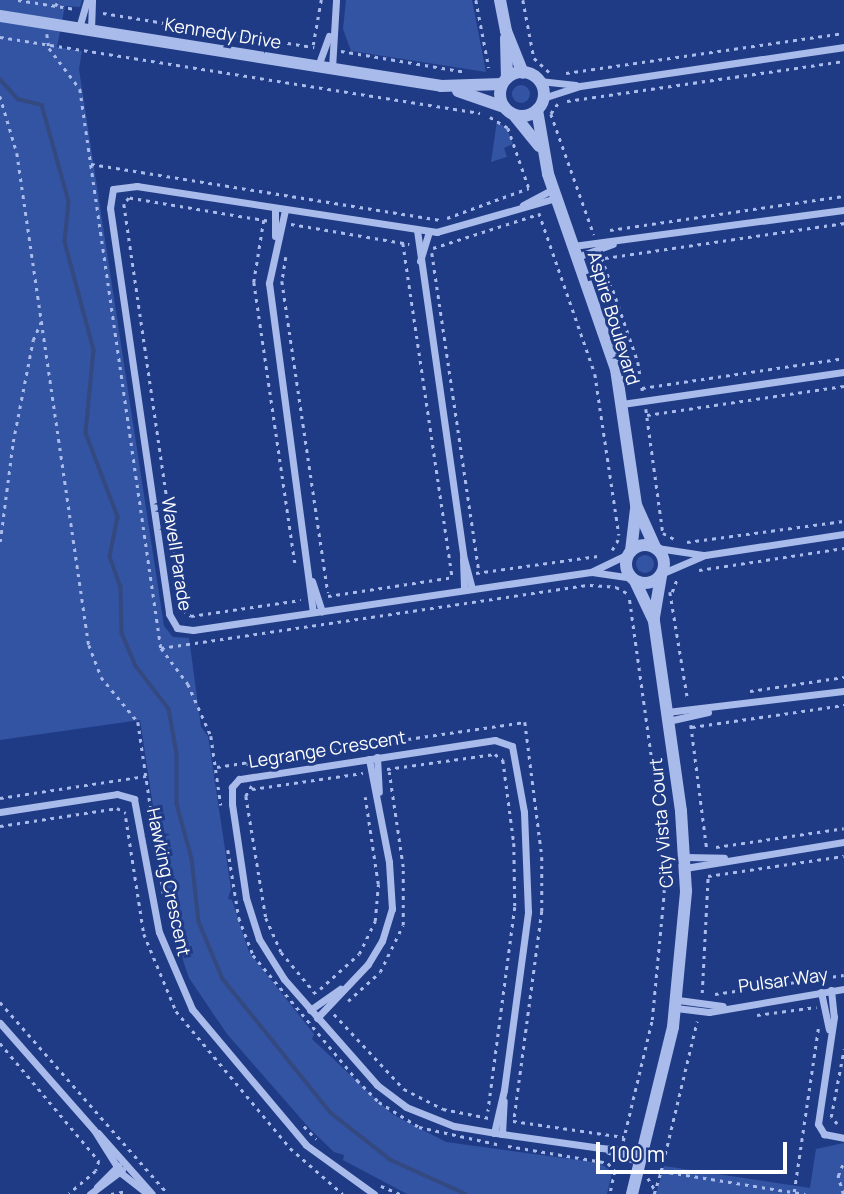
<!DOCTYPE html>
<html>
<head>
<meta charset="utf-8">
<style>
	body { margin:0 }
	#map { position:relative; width:844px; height:1194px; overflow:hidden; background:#203b86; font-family:Manrope,sans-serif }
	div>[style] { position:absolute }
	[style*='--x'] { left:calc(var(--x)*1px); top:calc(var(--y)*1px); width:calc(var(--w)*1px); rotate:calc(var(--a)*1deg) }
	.green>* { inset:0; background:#3353a3 }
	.round { border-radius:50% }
	.stream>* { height:3.5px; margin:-1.75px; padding:0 1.75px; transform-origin:1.75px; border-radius:1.75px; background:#354981 }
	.path>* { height:2.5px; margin-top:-1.25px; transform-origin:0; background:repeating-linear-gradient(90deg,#a9bbea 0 3.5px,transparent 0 8.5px) }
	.minor>* { height:7px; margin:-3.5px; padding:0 3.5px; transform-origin:3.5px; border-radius:3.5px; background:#a9bbea }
	.tertiary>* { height:12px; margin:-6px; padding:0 6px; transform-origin:6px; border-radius:6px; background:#a9bbea }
	.tertiary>.ring { margin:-6px; padding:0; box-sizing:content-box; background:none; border:12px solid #a9bbea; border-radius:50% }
	span { translate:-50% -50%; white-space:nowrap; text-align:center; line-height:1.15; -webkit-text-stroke:6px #203b86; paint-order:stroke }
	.street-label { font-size:18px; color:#fff }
	.scale { position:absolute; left:596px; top:1142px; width:191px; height:32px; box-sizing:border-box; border:4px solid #fff; border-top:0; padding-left:9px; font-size:21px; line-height:24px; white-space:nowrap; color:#fff; -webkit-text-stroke:5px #203b86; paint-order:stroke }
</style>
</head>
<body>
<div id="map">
	<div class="green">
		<div style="clip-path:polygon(0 0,82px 0,80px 7px,65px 6px,57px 47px,82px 51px,79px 69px,164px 626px,173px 637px,189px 638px,201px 727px,208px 736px,231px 889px,228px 899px,232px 900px,249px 952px,314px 1034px,312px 1039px,392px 1114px,446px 1142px,600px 1163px,612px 1172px,607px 1194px,407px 1194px,343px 1160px,344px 1155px,334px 1152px,310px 1129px,227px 1034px,189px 978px,171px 925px,140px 720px,0 740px)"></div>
		<div style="clip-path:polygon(346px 0,472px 0,486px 72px,351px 51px,343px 29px)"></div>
		<div class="round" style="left:512px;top:85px;width:18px;height:18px"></div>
		<div style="clip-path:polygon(497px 121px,507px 129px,513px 144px,504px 148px,507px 157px,491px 162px)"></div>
		<div class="round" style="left:636px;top:555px;width:18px;height:18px"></div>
		<div style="clip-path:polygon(844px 1143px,844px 1194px,656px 1194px,664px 1166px,810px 1188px,816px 1149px)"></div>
	</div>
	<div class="stream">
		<div style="--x:0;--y:79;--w:27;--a:48"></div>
		<div style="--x:18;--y:99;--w:25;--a:14"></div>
		<div style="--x:42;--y:105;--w:101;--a:74.4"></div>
		<div style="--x:69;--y:202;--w:40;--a:95.7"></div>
		<div style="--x:65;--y:242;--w:112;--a:75"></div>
		<div style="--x:94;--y:350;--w:83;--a:95.5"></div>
		<div style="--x:86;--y:433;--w:90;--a:69.1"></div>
		<div style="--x:118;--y:517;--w:41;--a:101.3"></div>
		<div style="--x:110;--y:557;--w:32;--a:70"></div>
		<div style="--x:121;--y:587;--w:46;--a:88.8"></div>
		<div style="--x:122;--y:633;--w:36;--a:67"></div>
		<div style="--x:136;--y:666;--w:54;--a:52.5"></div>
		<div style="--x:169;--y:709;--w:46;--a:79.9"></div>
		<div style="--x:177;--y:754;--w:50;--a:90"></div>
		<div style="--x:177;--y:804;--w:57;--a:74.7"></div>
		<div style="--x:192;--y:859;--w:63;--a:83.7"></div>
		<div style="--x:199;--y:922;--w:62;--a:67.2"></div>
		<div style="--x:223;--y:979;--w:172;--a:51.1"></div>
		<div style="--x:331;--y:1113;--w:76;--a:38.1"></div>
		<div style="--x:391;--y:1160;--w:82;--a:24.4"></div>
	</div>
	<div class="path">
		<div style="--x:18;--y:0;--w:58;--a:9"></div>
		<div style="--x:476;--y:0;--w:69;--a:79.2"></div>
		<div style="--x:523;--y:0;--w:59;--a:79.3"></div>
		<div style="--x:534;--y:58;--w:21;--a:43"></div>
		<div style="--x:55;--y:6;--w:7;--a:-56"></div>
		<div style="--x:103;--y:13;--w:214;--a:9.2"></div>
		<div style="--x:47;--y:34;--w:14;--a:82"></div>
		<div style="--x:49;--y:48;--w:51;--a:52.9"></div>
		<div style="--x:80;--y:89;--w:565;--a:81.76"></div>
		<div style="--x:161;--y:648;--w:45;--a:53.1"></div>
		<div style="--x:188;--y:684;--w:57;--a:66.1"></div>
		<div style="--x:211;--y:736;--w:70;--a:81.8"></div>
		<div style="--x:0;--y:37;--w:486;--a:9"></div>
		<div style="--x:313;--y:45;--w:46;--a:-79.9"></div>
		<div style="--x:341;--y:51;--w:127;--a:9.5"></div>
		<div style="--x:566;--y:73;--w:281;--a:-8.2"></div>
		<div style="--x:0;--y:96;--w:59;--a:73.4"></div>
		<div style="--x:17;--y:153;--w:497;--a:81.7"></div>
		<div style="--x:89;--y:645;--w:34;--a:69"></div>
		<div style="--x:101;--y:677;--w:58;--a:50.6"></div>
		<div style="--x:138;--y:722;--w:178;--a:81.6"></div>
		<div style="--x:567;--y:101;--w:280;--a:-8.2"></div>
		<div style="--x:558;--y:104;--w:12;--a:125"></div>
		<div style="--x:551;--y:114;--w:128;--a:70.4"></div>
		<div style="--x:490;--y:117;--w:21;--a:31"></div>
		<div style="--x:508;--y:128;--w:67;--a:70.8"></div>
		<div style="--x:91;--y:164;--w:354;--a:9.1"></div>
		<div style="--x:539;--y:213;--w:170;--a:70.8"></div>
		<div style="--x:595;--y:374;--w:163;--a:81.5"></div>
		<div style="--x:447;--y:218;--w:87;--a:-20.1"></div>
		<div style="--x:264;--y:220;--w:63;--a:99.2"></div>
		<div style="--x:254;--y:282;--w:284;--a:81.7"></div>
		<div style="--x:267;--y:221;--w:140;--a:-170.5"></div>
		<div style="--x:129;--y:198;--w:8;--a:130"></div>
		<div style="--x:124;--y:204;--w:410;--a:81.7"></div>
		<div style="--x:183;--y:610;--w:10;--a:37"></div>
		<div style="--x:191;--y:616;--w:111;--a:-8.3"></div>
		<div style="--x:291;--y:224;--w:120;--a:9.6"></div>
		<div style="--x:610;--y:230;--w:236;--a:-8.3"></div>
		<div style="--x:403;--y:243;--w:336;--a:81.6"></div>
		<div style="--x:433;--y:248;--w:108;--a:-17.8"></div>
		<div style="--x:432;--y:253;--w:322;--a:81.6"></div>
		<div style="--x:286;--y:257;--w:24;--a:99"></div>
		<div style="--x:282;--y:281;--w:315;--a:81.6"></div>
		<div style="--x:602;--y:258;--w:110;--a:70.9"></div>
		<div style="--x:638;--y:362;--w:30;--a:81"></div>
		<div style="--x:605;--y:258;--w:242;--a:-8.3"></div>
		<div style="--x:642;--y:388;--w:204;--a:-8.4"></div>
		<div style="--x:646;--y:409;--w:125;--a:82.2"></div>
		<div style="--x:663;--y:533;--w:15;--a:28"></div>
		<div style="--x:647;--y:415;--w:199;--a:-8.4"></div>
		<div style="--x:0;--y:542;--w:101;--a:-82.6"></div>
		<div style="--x:13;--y:442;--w:104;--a:-78.9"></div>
		<div style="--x:33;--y:340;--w:20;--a:-66"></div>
		<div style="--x:687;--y:542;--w:158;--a:-7.6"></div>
		<div style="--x:612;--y:550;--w:14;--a:-60"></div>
		<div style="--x:699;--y:570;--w:147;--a:-8.6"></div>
		<div style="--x:476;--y:573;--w:123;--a:-7.9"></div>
		<div style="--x:670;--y:592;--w:110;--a:80.6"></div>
		<div style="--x:672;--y:592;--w:14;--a:-69"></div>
		<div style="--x:328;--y:596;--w:126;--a:-8.6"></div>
		<div style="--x:161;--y:648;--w:434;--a:-8.4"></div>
		<div style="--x:590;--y:585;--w:26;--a:4"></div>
		<div style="--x:616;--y:587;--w:13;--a:29"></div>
		<div style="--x:750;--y:691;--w:95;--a:-8.5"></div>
		<div style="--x:691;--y:725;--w:126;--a:82.7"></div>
		<div style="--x:692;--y:727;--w:154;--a:-8.2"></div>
		<div style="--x:248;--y:762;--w:280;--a:-8.2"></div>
		<div style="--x:525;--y:722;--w:136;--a:82.8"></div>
		<div style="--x:542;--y:857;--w:54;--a:90"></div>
		<div style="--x:542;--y:911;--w:212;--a:97.6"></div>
		<div style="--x:217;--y:767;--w:31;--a:-9"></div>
		<div style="--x:248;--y:762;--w:7;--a:82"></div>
		<div style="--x:387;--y:769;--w:109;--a:-7.9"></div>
		<div style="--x:495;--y:754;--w:10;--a:37"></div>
		<div style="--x:503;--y:760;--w:84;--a:82.5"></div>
		<div style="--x:514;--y:843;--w:64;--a:89.1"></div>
		<div style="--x:515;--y:907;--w:206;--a:97.5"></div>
		<div style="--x:252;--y:786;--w:12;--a:121"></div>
		<div style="--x:246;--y:796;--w:124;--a:80.7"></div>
		<div style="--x:266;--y:918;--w:37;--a:66"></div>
		<div style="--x:281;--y:952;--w:55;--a:50.2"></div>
		<div style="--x:252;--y:789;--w:112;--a:-8.2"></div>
		<div style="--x:0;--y:798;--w:148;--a:-8.6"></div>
		<div style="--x:126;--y:818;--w:117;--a:81.2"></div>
		<div style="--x:144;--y:934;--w:83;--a:67.4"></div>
		<div style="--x:176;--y:1011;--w:178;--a:50.2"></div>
		<div style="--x:290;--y:1148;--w:70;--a:41"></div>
		<div style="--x:0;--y:826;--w:118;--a:-8.7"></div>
		<div style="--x:117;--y:808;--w:10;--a:29"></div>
		<div style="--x:716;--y:847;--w:129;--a:-8.4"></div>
		<div style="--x:228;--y:850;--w:69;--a:80.8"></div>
		<div style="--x:239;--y:918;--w:40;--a:69"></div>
		<div style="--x:253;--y:955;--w:163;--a:50.2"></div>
		<div style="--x:357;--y:1080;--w:31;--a:45"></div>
		<div style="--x:379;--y:1102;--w:47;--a:32"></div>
		<div style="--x:419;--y:1127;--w:84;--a:12.4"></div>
		<div style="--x:708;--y:876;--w:137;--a:-8.4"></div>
		<div style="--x:320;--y:989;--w:52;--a:-41.9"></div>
		<div style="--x:359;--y:954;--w:37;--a:-64"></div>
		<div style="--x:375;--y:921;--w:37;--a:-85"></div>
		<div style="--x:378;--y:884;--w:88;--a:-98.5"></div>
		<div style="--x:702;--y:993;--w:119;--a:-87.1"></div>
		<div style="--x:715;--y:994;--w:130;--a:-8.4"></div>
		<div style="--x:348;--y:1001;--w:43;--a:-42.2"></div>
		<div style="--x:380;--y:972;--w:52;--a:-63.9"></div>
		<div style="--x:403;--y:925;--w:58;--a:-90"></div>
		<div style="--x:403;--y:867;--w:96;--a:-98.4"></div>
		<div style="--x:0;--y:1002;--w:255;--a:48.8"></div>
		<div style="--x:334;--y:1014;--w:103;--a:47"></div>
		<div style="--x:404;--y:1089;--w:44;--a:27.1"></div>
		<div style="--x:443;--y:1109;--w:47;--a:11.1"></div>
		<div style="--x:757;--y:1015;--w:60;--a:-7.7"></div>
		<div style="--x:0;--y:1043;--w:154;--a:50"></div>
		<div style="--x:99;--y:1161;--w:10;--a:107"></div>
		<div style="--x:96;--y:1171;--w:35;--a:140"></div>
		<div style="--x:513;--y:1121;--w:112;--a:8.2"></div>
		<div style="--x:837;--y:1124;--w:9;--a:-131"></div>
		<div style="--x:831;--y:1117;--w:69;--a:-79.2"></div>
		<div style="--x:304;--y:1126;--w:18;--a:47"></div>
		<div style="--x:623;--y:1141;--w:124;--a:-76.5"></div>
		<div style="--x:652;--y:1020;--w:128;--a:-84.6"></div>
		<div style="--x:664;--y:893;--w:79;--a:-93.6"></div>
		<div style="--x:659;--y:814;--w:218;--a:-97.9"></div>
		<div style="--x:508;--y:1146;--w:101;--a:9.6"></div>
		<div style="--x:608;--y:1163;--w:11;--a:49"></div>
		<div style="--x:615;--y:1171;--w:24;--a:102"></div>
		<div style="--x:661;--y:1171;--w:154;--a:-76.5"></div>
		<div style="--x:648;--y:1178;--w:14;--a:60"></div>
		<div style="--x:381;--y:1186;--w:21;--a:23"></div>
		<div style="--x:794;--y:1192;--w:165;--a:-81.6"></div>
		<div style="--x:111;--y:1194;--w:16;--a:-11"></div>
		<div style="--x:654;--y:1194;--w:24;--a:-73"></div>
		<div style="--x:661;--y:1171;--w:146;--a:9.1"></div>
		<div style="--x:843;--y:1194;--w:19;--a:-106"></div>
		<div style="--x:838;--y:1176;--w:16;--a:-68"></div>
	</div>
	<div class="minor">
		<div style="--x:79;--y:28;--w:29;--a:-74"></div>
		<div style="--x:91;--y:30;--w:30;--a:-88"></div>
		<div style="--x:318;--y:66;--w:32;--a:-70"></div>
		<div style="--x:332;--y:68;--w:68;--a:-86.6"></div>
		<div style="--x:539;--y:81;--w:37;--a:6"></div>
		<div style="--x:543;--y:98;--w:39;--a:-18"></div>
		<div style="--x:580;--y:86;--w:267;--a:-8.4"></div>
		<div style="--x:556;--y:198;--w:124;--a:164.1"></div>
		<div style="--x:437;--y:232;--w:304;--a:-171.3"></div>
		<div style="--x:137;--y:186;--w:24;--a:173"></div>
		<div style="--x:113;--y:189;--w:19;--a:99"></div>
		<div style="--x:110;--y:208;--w:410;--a:81.7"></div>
		<div style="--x:169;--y:614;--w:16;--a:60"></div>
		<div style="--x:177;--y:628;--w:16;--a:7"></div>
		<div style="--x:193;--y:630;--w:402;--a:-8.3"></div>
		<div style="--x:591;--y:572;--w:41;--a:-25.9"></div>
		<div style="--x:523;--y:205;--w:34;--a:-28"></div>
		<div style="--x:285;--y:210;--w:75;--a:102.4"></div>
		<div style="--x:269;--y:283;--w:332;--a:82.4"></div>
		<div style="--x:417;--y:230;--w:328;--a:81.9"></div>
		<div style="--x:463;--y:555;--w:35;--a:75"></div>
		<div style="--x:275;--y:236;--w:28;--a:-90"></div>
		<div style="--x:573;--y:246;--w:273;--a:-7.6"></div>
		<div style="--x:577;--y:257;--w:38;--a:-20"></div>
		<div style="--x:420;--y:261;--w:30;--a:-73"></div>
		<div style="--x:622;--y:404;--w:224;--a:-8.2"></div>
		<div style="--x:657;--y:548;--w:48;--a:8.5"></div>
		<div style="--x:463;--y:559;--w:31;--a:88"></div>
		<div style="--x:592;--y:572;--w:40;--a:8.5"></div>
		<div style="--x:663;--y:573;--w:46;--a:-23.2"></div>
		<div style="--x:705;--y:555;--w:141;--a:-8.6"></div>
		<div style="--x:312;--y:581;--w:32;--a:72"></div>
		<div style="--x:667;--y:712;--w:178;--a:-6.8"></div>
		<div style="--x:668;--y:721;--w:41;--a:-12.7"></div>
		<div style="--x:377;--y:757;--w:35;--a:87"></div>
		<div style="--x:0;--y:812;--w:118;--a:-8.7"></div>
		<div style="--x:117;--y:794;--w:18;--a:16"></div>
		<div style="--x:134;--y:799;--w:135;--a:79.4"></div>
		<div style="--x:159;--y:932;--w:84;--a:66.8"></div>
		<div style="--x:192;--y:1009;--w:177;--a:50"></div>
		<div style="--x:306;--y:1145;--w:84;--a:35.8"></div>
		<div style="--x:685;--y:857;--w:39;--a:1"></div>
		<div style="--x:685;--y:868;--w:161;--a:-9.3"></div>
		<div style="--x:831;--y:990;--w:27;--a:84"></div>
		<div style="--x:834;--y:1017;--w:108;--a:98.5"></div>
		<div style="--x:818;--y:1124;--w:12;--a:59"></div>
		<div style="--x:824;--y:1134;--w:20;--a:11"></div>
		<div style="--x:821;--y:992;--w:38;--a:78"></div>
		<div style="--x:678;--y:1000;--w:45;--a:7.6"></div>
		<div style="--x:676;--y:1008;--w:33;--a:7"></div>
		<div style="--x:709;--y:1012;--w:137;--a:-9.7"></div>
		<div style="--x:310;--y:1010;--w:37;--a:-35"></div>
		<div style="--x:317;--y:1018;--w:74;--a:-46.6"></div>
		<div style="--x:368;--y:964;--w:27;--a:-59"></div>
		<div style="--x:382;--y:941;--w:34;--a:-73"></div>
		<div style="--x:392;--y:909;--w:47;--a:-93.7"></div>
		<div style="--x:389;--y:862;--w:105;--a:-101"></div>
		<div style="--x:0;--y:1023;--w:142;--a:48.7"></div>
		<div style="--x:94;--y:1130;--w:51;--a:57.9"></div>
		<div style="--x:121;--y:1173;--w:34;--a:38"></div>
		<div style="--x:98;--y:1133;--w:81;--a:48.5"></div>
		<div style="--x:494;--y:1133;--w:44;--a:-76.9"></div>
		<div style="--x:504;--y:1090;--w:180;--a:-82.3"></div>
		<div style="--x:528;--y:912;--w:100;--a:-92.3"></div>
		<div style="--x:524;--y:812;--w:67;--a:-100.3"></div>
		<div style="--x:512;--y:746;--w:18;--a:-161"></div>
		<div style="--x:495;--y:740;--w:259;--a:171.3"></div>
		<div style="--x:239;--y:779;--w:11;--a:131"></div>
		<div style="--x:232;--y:787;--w:17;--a:90"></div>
		<div style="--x:232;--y:804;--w:95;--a:81.5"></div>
		<div style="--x:246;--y:898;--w:43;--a:72.4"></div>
		<div style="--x:259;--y:939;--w:47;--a:58"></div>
		<div style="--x:284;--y:979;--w:141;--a:48.7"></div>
		<div style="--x:377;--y:1085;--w:36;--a:37"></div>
		<div style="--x:406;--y:1107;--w:52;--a:21.6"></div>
		<div style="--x:454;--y:1126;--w:49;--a:9.5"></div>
		<div style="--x:502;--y:1134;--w:100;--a:8"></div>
		<div style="--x:601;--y:1148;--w:42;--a:5.4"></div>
		<div style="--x:502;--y:1134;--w:33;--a:-87"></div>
		<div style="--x:609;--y:1151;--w:33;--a:20"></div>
		<div style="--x:97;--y:1187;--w:30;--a:-45"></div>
		<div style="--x:90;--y:1194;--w:40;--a:-37"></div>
	</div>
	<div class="tertiary">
		<div style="--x:500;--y:0;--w:32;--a:79"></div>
		<div style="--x:506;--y:31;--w:45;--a:68"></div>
		<div style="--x:0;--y:16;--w:447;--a:9"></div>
		<div style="--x:441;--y:86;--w:61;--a:-1.9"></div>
		<div style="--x:506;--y:38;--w:40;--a:88.6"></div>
		<div class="ring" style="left:500px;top:72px;width:32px;height:32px"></div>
		<div style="--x:458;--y:91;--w:49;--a:19.2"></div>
		<div style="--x:537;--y:110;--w:65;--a:80.2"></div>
		<div style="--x:548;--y:174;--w:207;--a:70.8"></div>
		<div style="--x:616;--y:369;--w:137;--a:81.6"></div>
		<div style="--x:636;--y:505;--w:46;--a:65.7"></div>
		<div style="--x:514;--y:115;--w:40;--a:51"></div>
		<div class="ring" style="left:626px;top:545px;width:26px;height:26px"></div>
		<div style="--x:631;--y:551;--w:42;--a:-83.2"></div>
		<div style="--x:654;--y:617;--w:42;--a:-80.3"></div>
		<div style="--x:632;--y:1194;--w:172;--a:-76.2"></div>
		<div style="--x:673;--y:1027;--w:137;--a:-84.5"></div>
		<div style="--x:686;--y:891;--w:80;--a:-93.6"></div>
		<div style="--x:681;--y:811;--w:192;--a:-98.1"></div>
		<div style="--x:654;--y:621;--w:44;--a:-115.4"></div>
	</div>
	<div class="street-label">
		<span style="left:223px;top:33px;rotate:9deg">Kennedy Drive</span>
		<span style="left:614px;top:318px;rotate:73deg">Aspire Boulevard</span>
		<span style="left:177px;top:554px;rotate:81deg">Wavell Parade</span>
		<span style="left:327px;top:749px;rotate:-9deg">Legrange Crescent</span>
		<span style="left:661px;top:823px;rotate:-95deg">City Vista Court</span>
		<span style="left:169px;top:882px;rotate:78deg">Hawking Crescent</span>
		<span style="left:783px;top:980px;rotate:-8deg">Pulsar Way</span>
	</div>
	<div class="scale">100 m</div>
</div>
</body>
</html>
